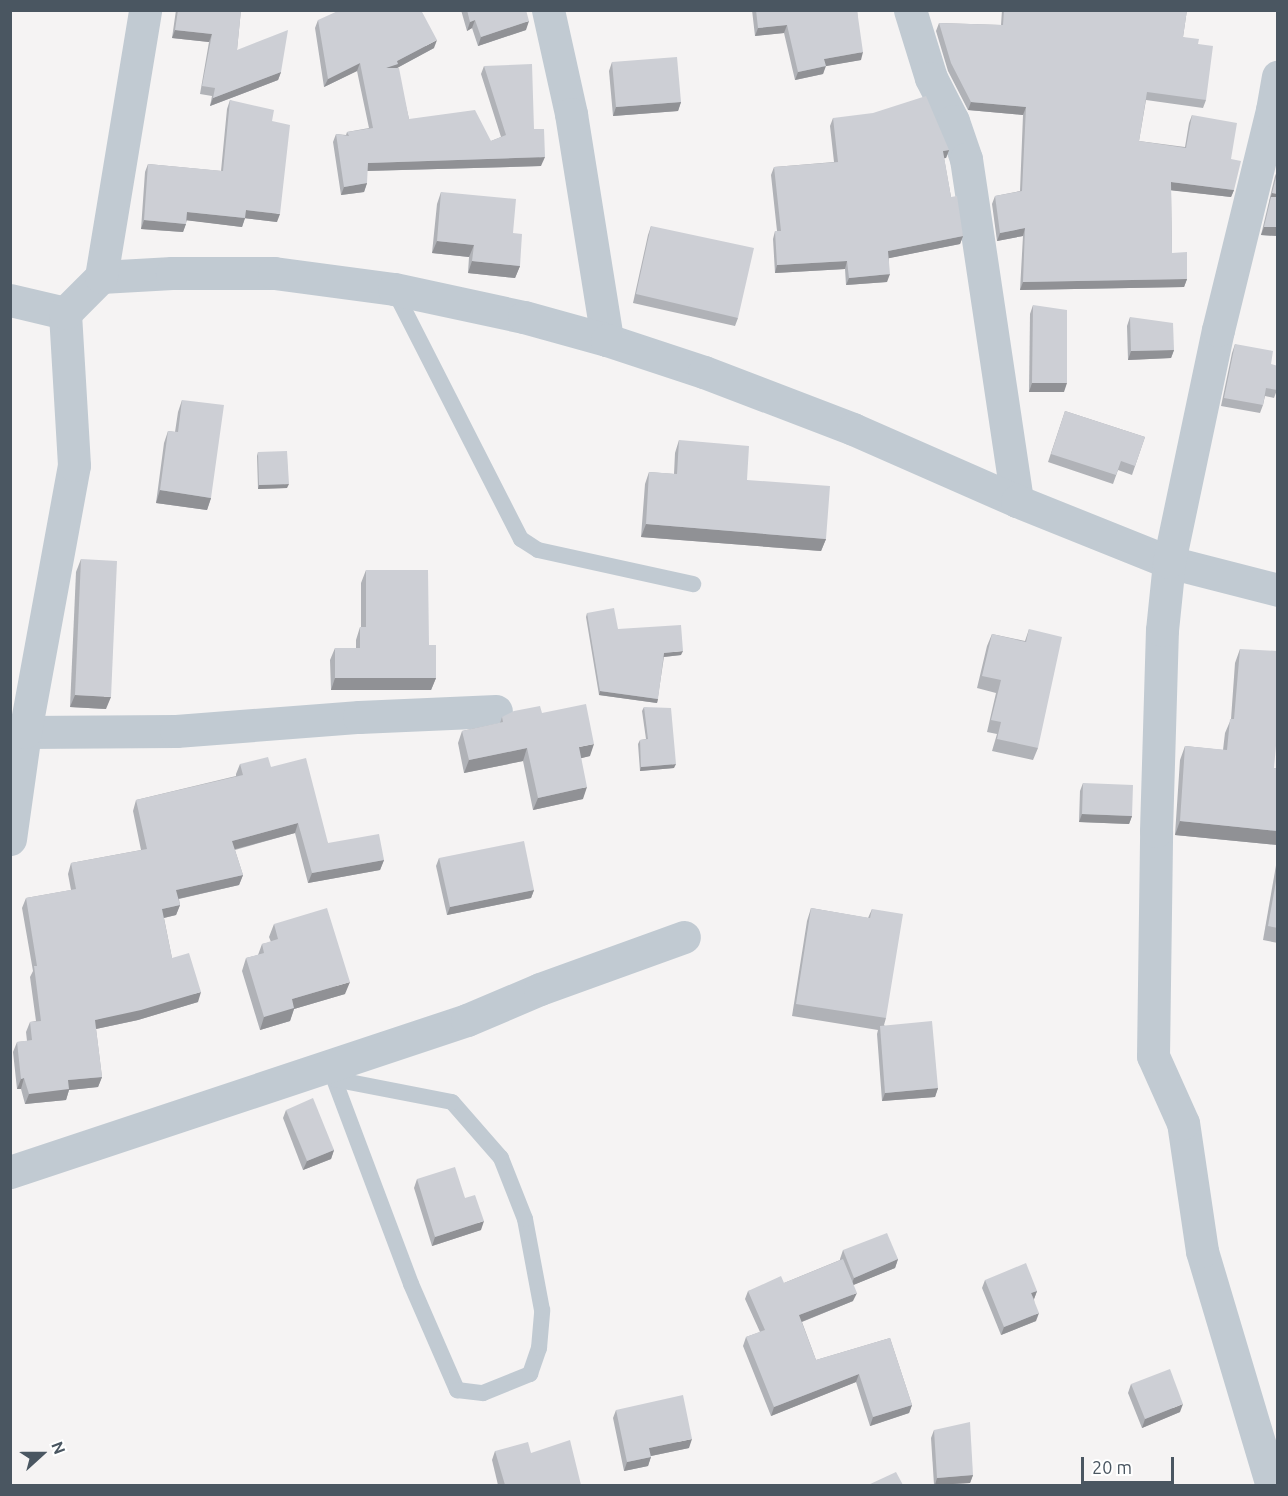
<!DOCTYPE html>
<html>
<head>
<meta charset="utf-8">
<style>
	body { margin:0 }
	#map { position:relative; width:1288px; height:1496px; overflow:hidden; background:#f5f3f3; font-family:Ubuntu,sans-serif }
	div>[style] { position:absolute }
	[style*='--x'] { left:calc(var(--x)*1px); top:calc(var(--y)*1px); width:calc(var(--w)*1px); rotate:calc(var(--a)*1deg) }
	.lane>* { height:16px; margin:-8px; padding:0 8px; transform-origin:8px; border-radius:8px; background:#c1cad2 }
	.street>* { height:33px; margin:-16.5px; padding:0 16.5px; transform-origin:16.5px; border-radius:16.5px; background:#c1cad2 }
	.wall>* { inset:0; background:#b0b2b7 }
	.shaded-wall>* { inset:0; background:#909195 }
	.building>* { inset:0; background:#cdcfd5 }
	span { translate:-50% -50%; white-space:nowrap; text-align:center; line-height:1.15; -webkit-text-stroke:5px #fff; paint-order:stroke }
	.frame { position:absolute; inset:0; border:12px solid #4a5661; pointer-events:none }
	.north { position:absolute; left:12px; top:1424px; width:60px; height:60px; -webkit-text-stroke:4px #fff; paint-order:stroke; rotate:69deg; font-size:16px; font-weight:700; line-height:24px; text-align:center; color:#4a5661 }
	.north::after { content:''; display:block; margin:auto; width:21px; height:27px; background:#4a5661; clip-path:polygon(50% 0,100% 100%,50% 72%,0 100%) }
	.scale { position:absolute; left:1081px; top:1457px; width:93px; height:27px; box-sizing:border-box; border:3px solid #4a5661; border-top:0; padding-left:8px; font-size:18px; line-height:21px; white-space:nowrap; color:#4a5661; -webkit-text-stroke:4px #fff; paint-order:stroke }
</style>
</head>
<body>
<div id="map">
	<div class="lane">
		<div style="--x:394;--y:290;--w:280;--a:63"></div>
		<div style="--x:521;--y:539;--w:20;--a:33"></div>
		<div style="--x:538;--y:550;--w:159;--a:12.4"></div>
		<div style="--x:329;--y:1066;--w:14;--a:69"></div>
		<div style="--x:334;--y:1079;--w:219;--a:69.4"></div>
		<div style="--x:411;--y:1284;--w:116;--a:66.5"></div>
		<div style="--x:457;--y:1390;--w:26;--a:7"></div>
		<div style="--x:483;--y:1393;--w:51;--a:-22"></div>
		<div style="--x:530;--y:1374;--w:28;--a:-71"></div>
		<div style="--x:539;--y:1348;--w:38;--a:-85"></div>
		<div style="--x:542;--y:1310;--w:93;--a:-100.6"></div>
		<div style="--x:525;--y:1219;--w:66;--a:-111.5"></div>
		<div style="--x:501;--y:1158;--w:74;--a:-131.2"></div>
		<div style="--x:452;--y:1102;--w:120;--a:-169"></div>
	</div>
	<div class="street">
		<div style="--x:548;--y:10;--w:107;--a:77.5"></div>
		<div style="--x:571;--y:114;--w:229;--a:80.9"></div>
		<div style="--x:910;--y:10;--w:71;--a:72.8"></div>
		<div style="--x:931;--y:78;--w:48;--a:62.9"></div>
		<div style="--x:953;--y:121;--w:40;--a:71.1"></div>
		<div style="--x:966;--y:159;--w:346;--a:81.5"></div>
		<div style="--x:101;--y:277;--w:71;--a:-3.2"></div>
		<div style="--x:172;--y:273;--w:102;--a:0"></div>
		<div style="--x:274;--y:273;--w:121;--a:7.6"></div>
		<div style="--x:394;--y:289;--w:133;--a:12.2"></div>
		<div style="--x:524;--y:317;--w:86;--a:15.5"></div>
		<div style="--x:607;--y:340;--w:102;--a:18.3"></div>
		<div style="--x:704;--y:372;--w:160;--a:20.9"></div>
		<div style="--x:853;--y:429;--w:179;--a:23.7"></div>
		<div style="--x:1017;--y:501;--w:164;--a:21.9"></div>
		<div style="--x:1169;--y:562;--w:113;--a:14.4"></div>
		<div style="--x:10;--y:300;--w:57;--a:13.3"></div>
		<div style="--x:25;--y:732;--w:151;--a:-0.4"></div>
		<div style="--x:176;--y:731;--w:184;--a:-4.4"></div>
		<div style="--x:359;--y:717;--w:137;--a:-2.5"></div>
		<div style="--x:10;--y:839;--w:108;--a:-82"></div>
		<div style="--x:25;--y:732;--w:271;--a:-79.6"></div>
		<div style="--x:74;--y:465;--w:152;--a:-93.4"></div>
		<div style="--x:65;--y:313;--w:51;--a:-45"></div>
		<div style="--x:101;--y:277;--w:271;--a:-80.6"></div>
		<div style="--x:10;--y:1172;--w:482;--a:-18.4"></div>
		<div style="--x:467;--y:1020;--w:79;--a:-23"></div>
		<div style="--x:540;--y:989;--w:153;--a:-19.9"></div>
		<div style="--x:1272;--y:1486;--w:245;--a:-106.6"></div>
		<div style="--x:1202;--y:1251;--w:129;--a:-98.4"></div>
		<div style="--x:1183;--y:1123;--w:73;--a:-114.1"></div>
		<div style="--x:1153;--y:1056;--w:225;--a:-89.2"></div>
		<div style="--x:1156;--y:831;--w:201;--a:-88.3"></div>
		<div style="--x:1162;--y:630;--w:68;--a:-84.1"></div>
		<div style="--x:1169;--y:562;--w:237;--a:-78.1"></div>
		<div style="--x:1218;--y:330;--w:227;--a:-76.2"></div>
		<div style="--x:1272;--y:110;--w:34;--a:-80"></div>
	</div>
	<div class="wall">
		<div style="clip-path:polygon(176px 10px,241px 10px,237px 50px,281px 72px,278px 80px,210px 106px,212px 96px,200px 94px,209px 42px,172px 38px)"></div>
		<div style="clip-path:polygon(461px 10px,526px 10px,526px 30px,478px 46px,472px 28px,467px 31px)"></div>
		<div style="clip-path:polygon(752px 10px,857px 10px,861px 60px,825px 66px,823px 74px,795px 80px,784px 33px,755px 36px)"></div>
		<div style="clip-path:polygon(1002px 10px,1187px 10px,1183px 37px,1198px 44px,1206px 100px,1203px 108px,1146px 100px,1139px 141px,1185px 147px,1189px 123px,1192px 115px,1231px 159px,1234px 190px,1231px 197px,1171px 190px,1172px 253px,1187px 279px,1184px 287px,1020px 290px,1023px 236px,997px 241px,992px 204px,995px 196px,1020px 191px,1023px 115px,968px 110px,948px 71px,936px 31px,939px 23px,1001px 25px)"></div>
		<div style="clip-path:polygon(318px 20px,434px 48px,397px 68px,409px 119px,491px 141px,501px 137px,481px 74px,484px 66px,534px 129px,541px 166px,367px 171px,367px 183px,364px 192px,341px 195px,333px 142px,336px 134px,346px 135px,347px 132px,369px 128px,357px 71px,324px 87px,315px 28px)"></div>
		<div style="clip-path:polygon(612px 62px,681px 102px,678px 111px,613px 116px,609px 71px)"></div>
		<div style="clip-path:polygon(230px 100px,272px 121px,277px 222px,245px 218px,242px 227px,187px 220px,183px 232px,141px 229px,145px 172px,148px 164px,221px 171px,227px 109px)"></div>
		<div style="clip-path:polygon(833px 118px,949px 150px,946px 158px,944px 158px,951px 197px,963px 236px,960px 244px,889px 258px,887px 282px,846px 285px,845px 269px,775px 273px,773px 239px,775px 231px,777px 231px,771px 175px,774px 167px,834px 162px,830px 126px)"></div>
		<div style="clip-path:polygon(1278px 169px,1278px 236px,1261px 235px,1275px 176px)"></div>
		<div style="clip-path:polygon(441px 192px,513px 233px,520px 266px,515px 278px,468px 273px,469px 257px,432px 253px,437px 204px)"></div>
		<div style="clip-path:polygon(651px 226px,738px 318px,735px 326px,633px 303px,648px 235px)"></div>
		<div style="clip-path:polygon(1033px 305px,1064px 392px,1029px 392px,1030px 314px)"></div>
		<div style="clip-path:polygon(1130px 317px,1174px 350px,1171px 358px,1128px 360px,1127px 326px)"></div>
		<div style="clip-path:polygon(1235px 344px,1271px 364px,1277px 390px,1274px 398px,1265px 396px,1263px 405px,1260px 413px,1221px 406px,1232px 353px)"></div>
		<div style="clip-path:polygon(182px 400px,211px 498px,207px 510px,156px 503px,164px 443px,168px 431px,175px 432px,178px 412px)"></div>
		<div style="clip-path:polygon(1065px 411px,1145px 437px,1132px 475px,1118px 470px,1113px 484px,1048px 462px)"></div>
		<div style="clip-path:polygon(679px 440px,747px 480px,826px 539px,821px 551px,641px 537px,645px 484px,649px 472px,674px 474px,675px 453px)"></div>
		<div style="clip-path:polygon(258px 452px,287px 488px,258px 489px,257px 456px)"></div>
		<div style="clip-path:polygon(81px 559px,106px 709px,70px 707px,76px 572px)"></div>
		<div style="clip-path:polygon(366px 570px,429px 645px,436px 678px,431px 690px,331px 690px,330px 660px,335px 648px,356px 648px,356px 640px,360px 627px,361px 627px,361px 583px)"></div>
		<div style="clip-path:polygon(587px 613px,618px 629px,681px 655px,664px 657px,657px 703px,599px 695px,586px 617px)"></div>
		<div style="clip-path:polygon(1029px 629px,1038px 748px,1033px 760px,992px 751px,997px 734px,987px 732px,996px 693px,977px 688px,987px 646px,992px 634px,1025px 641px)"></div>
		<div style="clip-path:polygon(1240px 649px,1274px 768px,1278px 769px,1278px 845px,1175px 835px,1180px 760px,1185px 746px,1223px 750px,1225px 733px,1231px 719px,1235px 663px)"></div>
		<div style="clip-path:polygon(644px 707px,674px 768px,640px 771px,638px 744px,640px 740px,646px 739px,642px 711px)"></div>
		<div style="clip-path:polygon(542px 713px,590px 756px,581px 758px,583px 799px,533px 810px,523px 761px,464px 773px,458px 743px,462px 731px,500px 723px,502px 717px)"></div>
		<div style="clip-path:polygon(240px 764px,271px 767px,328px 843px,384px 860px,380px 870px,308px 883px,295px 833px,235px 850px,243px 875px,239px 885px,179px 899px,180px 905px,176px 915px,164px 918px,172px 958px,198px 1002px,138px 1020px,96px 1029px,102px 1077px,98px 1087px,69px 1090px,66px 1100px,25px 1104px,21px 1089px,17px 1089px,13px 1052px,17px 1042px,27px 1041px,26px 1032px,30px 1022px,36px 1021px,30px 977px,33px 971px,22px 908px,26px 898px,71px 890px,68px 874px,71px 863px,141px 850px,133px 811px,136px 800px,236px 776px,236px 774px)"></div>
		<div style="clip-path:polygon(1083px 783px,1132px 816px,1129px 824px,1079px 822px,1080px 791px)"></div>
		<div style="clip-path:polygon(1278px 854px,1278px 943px,1263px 940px)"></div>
		<div style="clip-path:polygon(439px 858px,534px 890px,531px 898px,447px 915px,436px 866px)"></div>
		<div style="clip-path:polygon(811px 908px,868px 918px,872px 909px,886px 1018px,884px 1025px,938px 1088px,935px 1097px,882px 1101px,877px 1034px,878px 1030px,792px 1016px,807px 921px)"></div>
		<div style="clip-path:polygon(274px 924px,345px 994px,294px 1009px,290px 1021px,260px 1030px,242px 971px,246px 958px,258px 955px,262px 944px,271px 942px,269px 937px)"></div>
		<div style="clip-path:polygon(286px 1110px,334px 1150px,331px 1159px,303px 1170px,283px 1118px)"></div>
		<div style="clip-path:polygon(417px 1179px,465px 1198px,481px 1230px,432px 1246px,414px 1188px)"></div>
		<div style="clip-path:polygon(843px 1250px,898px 1259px,895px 1268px,853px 1285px,853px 1301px,802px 1322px,816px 1360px,890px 1338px,912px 1405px,909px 1413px,870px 1426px,856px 1382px,771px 1416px,743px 1346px,746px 1337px,760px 1332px,745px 1299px,748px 1291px,784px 1283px,840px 1260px,840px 1259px)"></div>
		<div style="clip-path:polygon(985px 1280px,1037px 1291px,1034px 1299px,1036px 1321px,1001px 1335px,982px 1288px)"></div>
		<div style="clip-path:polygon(1131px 1384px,1180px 1412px,1142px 1428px,1128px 1393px)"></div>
		<div style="clip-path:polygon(616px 1410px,689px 1448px,651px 1456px,648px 1466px,624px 1471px,613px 1418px)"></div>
		<div style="clip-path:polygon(934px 1430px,973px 1475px,970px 1483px,934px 1485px,931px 1438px)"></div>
		<div style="clip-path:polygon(495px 1451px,531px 1453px,581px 1485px,498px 1485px,492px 1460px)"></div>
	</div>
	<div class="shaded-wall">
		<div style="clip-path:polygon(475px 20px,472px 28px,467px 31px,470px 22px)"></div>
		<div style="clip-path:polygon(529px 21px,526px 30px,478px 46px,481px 37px)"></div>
		<div style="clip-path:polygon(787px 25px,784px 33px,755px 36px,758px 28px)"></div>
		<div style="clip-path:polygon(175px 30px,212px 34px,209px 42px,172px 38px)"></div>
		<div style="clip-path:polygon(437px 40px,434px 48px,397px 68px,386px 68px,397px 61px)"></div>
		<div style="clip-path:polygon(863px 52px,861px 60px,821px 67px,824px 59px)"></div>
		<div style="clip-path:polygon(360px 63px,357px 71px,324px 87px,328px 79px)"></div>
		<div style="clip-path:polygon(826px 66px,823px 74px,795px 80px,798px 72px)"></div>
		<div style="clip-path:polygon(281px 72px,278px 80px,210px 106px,213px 98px)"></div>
		<div style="clip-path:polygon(681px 102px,678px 111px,613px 116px,616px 107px)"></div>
		<div style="clip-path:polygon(971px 102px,1026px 107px,1023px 115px,968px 110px)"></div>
		<div style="clip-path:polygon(949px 150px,946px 158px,940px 159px,943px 151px)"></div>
		<div style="clip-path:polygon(545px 157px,541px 166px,364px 171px,368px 163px)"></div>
		<div style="clip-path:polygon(1171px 182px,1234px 190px,1231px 197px,1168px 190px)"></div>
		<div style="clip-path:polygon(367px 183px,364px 192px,341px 195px,344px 187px)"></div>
		<div style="clip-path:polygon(1272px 193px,1278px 194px,1278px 203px,1271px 197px,1269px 202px)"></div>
		<div style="clip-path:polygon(246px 210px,280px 214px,277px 222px,243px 218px)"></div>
		<div style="clip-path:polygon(187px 212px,245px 218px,242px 227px,184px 220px)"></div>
		<div style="clip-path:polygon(144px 220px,186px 224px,183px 232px,141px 229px)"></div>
		<div style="clip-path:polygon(1264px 227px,1278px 227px,1278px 236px,1261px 235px)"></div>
		<div style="clip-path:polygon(1025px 228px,1023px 236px,997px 241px,1000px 233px)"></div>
		<div style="clip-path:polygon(963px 236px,960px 244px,885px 259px,888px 251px)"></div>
		<div style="clip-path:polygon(437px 241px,474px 245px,469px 257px,432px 253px)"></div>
		<div style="clip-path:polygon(472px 261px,520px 266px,515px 278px,468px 273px)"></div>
		<div style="clip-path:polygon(847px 261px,845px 269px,775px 273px,777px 265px)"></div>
		<div style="clip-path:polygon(890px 274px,887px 282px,846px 285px,849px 278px)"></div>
		<div style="clip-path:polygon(1187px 279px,1184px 287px,1020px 290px,1023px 282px)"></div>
		<div style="clip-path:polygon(1174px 350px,1171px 358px,1128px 360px,1131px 351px)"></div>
		<div style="clip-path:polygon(1032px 383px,1067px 383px,1064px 392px,1029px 392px)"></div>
		<div style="clip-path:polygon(289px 484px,287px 488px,258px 489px,259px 485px)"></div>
		<div style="clip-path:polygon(160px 490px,211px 498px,207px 510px,156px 503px)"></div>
		<div style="clip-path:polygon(646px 524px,826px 539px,821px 551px,641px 537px)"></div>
		<div style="clip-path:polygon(683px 651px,681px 655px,663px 657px,664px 653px)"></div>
		<div style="clip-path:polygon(335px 678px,436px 678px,431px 690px,331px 690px)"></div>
		<div style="clip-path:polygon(600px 691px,658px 699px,657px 703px,599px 695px)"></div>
		<div style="clip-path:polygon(75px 695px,111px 697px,106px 709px,70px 707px)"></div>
		<div style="clip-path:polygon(594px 744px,590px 756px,574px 760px,579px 747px)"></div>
		<div style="clip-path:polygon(527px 748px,523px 761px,464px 773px,469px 760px)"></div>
		<div style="clip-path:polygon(676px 764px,674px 768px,640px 771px,641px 767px)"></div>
		<div style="clip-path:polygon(587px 787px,583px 799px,533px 810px,538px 798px)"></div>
		<div style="clip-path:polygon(1082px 814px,1132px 816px,1129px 824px,1079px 822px)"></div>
		<div style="clip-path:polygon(1180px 821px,1278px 831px,1278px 845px,1175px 835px)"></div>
		<div style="clip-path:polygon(298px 823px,295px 833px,228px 851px,232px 841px)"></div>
		<div style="clip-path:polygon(384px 860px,380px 870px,308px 883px,312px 873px)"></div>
		<div style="clip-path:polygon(243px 875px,239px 885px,173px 900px,176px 890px)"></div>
		<div style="clip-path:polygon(534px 890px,531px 898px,447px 915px,450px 907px)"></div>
		<div style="clip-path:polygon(180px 905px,176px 915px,159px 919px,162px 909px)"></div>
		<div style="clip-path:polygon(350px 982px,345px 994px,294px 1009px,290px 1021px,260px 1030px,264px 1017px,292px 999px)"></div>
		<div style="clip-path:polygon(201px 992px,198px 1002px,138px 1020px,91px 1030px,95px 1020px)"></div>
		<div style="clip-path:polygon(102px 1077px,98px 1087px,69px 1090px,66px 1100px,25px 1104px,29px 1094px,68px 1080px)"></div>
		<div style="clip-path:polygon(24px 1078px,21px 1089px,17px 1089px,21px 1079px)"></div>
		<div style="clip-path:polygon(938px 1088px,935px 1097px,882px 1101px,885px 1093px)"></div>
		<div style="clip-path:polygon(334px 1150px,331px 1159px,303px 1170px,307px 1161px)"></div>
		<div style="clip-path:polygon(484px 1221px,481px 1230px,432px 1246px,435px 1237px)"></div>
		<div style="clip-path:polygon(898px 1259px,895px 1268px,851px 1286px,854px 1278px)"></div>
		<div style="clip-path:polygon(1037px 1291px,1034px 1299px,1031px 1293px)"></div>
		<div style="clip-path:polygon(857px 1293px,853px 1301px,796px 1324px,799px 1315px)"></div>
		<div style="clip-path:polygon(1039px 1313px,1036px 1321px,1001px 1335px,1004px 1327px)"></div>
		<div style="clip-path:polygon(859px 1374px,856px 1382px,771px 1416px,774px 1407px)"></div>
		<div style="clip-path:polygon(1183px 1404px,1180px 1412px,1142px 1428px,1145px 1419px)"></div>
		<div style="clip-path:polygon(912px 1405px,909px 1413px,870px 1426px,873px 1417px)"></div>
		<div style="clip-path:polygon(692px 1439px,689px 1448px,646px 1457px,649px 1448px)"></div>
		<div style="clip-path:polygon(651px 1457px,648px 1466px,624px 1471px,627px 1462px)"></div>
		<div style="clip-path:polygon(973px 1475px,970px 1483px,935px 1485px,937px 1478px)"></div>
	</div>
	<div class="building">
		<div style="clip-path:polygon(178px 10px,241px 10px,237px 50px,288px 30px,281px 72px,213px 98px,215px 88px,202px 86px,212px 34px,175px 30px)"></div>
		<div style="clip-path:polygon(340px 10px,421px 10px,437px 40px,397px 61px,398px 64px,386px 68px,399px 68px,409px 119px,475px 110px,491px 141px,506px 135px,484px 66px,532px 64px,534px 129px,544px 129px,545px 157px,368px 163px,367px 183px,344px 187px,336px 134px,349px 136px,347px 132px,373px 128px,360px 63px,328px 79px,318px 20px)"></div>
		<div style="clip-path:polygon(467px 10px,526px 10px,529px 21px,481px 37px,475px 20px,470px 22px)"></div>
		<div style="clip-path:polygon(756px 10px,857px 10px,863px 52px,824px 59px,826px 66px,798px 72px,787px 25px,758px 28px)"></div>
		<div style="clip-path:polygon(1004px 10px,1187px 10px,1183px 37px,1199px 39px,1198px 44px,1213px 46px,1206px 100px,1147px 92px,1139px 141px,1186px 148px,1192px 115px,1237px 123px,1231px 159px,1241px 161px,1234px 190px,1171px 182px,1172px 253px,1187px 252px,1187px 279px,1023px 282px,1025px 228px,1000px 233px,995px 196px,1022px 191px,1026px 107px,971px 102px,951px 63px,939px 23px,1003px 25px)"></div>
		<div style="clip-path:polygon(677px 57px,681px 102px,616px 107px,612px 62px)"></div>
		<div style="clip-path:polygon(926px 96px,949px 150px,943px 151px,951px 197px,957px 196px,963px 236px,888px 251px,890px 274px,849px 278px,847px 261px,777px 265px,775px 231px,781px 231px,774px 167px,838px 162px,833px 118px,873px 113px)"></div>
		<div style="clip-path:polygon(230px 100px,274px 110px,272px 121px,290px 125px,280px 214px,246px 210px,245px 218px,187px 212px,186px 224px,144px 220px,148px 164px,223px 171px)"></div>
		<div style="clip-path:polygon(1278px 170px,1278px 194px,1272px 193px)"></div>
		<div style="clip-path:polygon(441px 192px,516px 199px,513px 233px,522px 234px,520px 266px,472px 261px,474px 245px,437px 241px)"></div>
		<div style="clip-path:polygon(1271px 197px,1278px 197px,1278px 227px,1264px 227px)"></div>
		<div style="clip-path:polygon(651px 226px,754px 248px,738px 318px,636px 294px)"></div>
		<div style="clip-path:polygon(1033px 305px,1067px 310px,1067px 383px,1032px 383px)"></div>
		<div style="clip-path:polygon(1130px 317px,1173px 323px,1174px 350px,1131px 351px)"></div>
		<div style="clip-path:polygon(1235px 344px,1273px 351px,1271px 364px,1278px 366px,1278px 388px,1277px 390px,1266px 388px,1263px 405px,1224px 398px)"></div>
		<div style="clip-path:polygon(182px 400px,224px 405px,211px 498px,160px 490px,168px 431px,178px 432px)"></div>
		<div style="clip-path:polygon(1065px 411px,1145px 437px,1135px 466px,1121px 461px,1116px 475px,1051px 454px)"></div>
		<div style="clip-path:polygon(679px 440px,749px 446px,747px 480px,830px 486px,826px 539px,646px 524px,649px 472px,677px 474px)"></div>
		<div style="clip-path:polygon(287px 451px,289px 484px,259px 485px,258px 452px)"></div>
		<div style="clip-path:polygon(81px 559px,117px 561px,111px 697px,75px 695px)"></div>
		<div style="clip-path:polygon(366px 570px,428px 570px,429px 645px,436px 645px,436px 678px,335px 678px,335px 648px,360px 648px,360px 627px,366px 627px)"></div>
		<div style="clip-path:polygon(614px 608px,618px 629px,681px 625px,683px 651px,664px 653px,658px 699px,600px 691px,587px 613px)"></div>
		<div style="clip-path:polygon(1029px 629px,1062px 637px,1038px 748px,997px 739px,1001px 722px,991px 720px,1001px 680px,982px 676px,992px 634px,1026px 642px)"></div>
		<div style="clip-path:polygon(1240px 649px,1278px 651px,1278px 724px,1274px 768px,1278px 769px,1278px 831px,1180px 821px,1185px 746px,1227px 750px,1230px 719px,1234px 719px)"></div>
		<div style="clip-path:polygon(586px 704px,594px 744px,579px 747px,587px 787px,538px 798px,527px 748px,469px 760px,462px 731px,503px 722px,502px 717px,514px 711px,540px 706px,542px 713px)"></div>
		<div style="clip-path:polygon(644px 707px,671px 708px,676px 764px,641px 767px,640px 740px,648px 739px)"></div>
		<div style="clip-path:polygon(268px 757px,271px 767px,306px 758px,328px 843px,379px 834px,384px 860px,312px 873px,298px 823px,232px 841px,243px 875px,176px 890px,180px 905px,162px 909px,172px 958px,189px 953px,201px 992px,141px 1010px,95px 1020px,102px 1077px,68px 1080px,69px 1089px,29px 1094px,24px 1078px,21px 1079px,17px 1042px,32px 1040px,30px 1022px,41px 1021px,34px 966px,37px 966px,26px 898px,76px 889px,71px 863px,147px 849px,136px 800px,243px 775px,240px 764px)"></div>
		<div style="clip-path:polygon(1083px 783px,1133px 785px,1132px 816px,1082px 814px)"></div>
		<div style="clip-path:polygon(524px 841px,534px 890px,450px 907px,439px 858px)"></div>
		<div style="clip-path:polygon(1278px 870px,1278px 928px,1268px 926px)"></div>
		<div style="clip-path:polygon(327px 908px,350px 982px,292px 999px,294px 1008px,264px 1017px,246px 958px,264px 953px,262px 944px,278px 939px,274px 924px)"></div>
		<div style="clip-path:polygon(811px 908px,870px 918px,872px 909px,903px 914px,886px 1018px,796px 1004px)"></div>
		<div style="clip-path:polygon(932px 1021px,938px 1088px,885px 1093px,880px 1026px)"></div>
		<div style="clip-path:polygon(313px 1098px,334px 1150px,307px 1161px,286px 1110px)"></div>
		<div style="clip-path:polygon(455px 1167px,465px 1198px,475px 1195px,484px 1221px,435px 1237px,417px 1179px)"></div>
		<div style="clip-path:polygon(887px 1233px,898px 1259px,854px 1278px,843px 1250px)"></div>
		<div style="clip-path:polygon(843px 1259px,857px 1293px,799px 1315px,816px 1360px,890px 1338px,912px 1405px,873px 1417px,859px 1374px,774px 1407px,746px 1337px,765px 1330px,748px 1291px,781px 1276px,784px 1283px)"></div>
		<div style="clip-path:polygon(1026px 1263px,1037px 1291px,1031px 1293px,1039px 1313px,1004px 1327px,985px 1280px)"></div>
		<div style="clip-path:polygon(1170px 1369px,1183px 1404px,1145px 1419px,1131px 1384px)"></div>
		<div style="clip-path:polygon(683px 1395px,692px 1439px,649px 1448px,651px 1457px,627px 1462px,616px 1410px)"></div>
		<div style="clip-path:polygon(970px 1422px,973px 1475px,937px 1478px,934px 1430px)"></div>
		<div style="clip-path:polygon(570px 1440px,581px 1485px,505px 1485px,495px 1451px,528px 1442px,531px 1453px)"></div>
		<div style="clip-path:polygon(896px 1472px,903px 1485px,868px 1485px)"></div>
	</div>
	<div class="frame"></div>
	<div class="north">N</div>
	<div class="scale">20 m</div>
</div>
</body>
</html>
